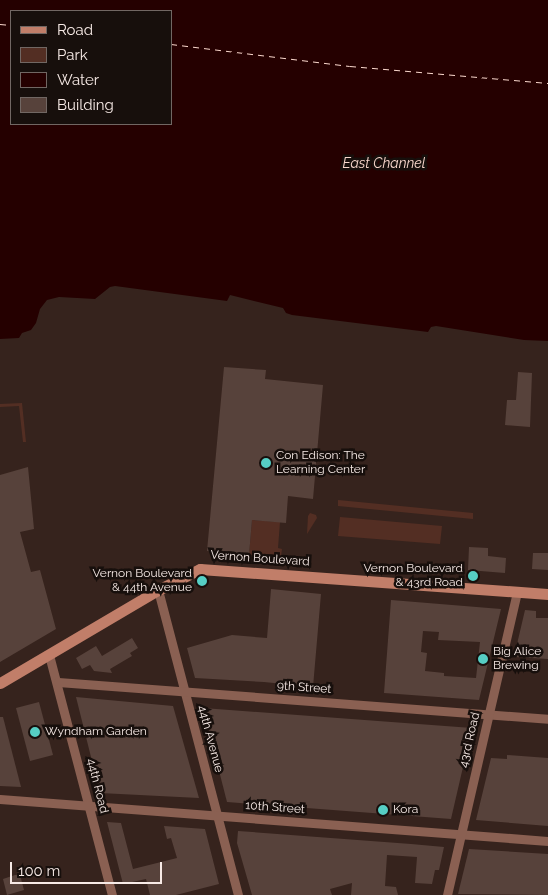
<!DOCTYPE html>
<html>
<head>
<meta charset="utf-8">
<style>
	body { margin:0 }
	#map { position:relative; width:548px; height:895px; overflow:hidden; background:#36231d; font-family:Raleway,sans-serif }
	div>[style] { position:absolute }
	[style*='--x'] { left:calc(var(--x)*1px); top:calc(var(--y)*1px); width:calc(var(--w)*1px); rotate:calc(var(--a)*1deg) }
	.green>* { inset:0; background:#532e23 }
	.water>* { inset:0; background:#250000 }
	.ferry>* { height:1px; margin-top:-0.5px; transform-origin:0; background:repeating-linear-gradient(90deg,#fad8cd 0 6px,transparent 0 11px) }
	.building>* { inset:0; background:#57423b }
	.minor>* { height:9px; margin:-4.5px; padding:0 4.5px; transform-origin:4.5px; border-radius:4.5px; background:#8a6052 }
	.secondary>* { height:11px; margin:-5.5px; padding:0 5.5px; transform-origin:5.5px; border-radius:5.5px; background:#c17e69 }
	.dots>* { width:14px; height:14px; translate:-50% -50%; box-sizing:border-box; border:2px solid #170f0c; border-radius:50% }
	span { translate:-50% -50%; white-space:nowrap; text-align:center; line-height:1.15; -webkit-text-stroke:5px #170f0c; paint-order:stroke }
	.poi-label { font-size:12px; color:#f7eae6 }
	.left { translate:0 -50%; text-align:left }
	.right { translate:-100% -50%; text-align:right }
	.street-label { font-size:12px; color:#f7eae6 }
	.water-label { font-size:14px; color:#fad8cd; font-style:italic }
	.legend { position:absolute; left:10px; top:10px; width:162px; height:115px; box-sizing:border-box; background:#170f0c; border:1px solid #716763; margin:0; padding:6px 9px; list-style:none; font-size:15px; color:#f7eae6 }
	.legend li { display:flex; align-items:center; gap:10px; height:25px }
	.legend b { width:25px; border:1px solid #716763 }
	.scale { position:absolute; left:10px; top:862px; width:152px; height:22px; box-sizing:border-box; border:2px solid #f7eae6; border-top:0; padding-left:6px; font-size:15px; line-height:18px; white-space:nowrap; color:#f7eae6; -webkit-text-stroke:4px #170f0c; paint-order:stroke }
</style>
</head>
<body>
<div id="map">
	<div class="green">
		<div style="clip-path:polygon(22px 403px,26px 442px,23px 442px,19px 406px,0 407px,0 404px)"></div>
		<div style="clip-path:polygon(338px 500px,473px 513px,473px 519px,338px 506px)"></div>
		<div style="clip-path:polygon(310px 513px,316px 515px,317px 518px,307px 534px,308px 516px)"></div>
		<div style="clip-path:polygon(340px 517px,442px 526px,440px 544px,338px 536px)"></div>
		<div style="clip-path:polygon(252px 520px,280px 522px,278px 548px,282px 549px,281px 556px,249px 555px)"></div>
	</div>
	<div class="water">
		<div style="clip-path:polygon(evenodd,0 0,548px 0,548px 341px,524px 340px,436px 326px,431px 327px,428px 332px,292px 315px,286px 313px,283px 308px,230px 295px,227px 301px,115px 286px,110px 287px,95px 299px,59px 297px,47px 300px,40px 309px,36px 323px,31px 330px,22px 333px,19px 338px,0 339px,0 0,171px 11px,171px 124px,11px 124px,11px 11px,171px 11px)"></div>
	</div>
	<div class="ferry">
		<div style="--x:0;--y:24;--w:11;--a:5"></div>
		<div style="--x:171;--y:44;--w:180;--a:7"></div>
		<div style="--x:350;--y:66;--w:199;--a:4.9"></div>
	</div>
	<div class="building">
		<div style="clip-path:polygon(224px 367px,266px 370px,265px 379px,323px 385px,313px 499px,288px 496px,286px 523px,252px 520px,249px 555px,207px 551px)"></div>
		<div style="clip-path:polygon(518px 372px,532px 373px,530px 427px,505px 425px,507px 400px,516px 400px)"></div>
		<div style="clip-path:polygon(28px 467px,34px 529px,20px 532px,31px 572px,40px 570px,56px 629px,0 662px,0 475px)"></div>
		<div style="clip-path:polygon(469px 547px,488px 548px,488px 556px,506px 558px,505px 573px,468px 570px)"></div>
		<div style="clip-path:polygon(533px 553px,548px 553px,548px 570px,532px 569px)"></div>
		<div style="clip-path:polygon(271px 589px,321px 594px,313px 687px,264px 682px,195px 678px,187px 648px,232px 635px,267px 638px)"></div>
		<div style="clip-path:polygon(evenodd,391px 600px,501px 609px,479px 700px,384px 693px,391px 600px,423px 631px,439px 632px,438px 640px,480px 642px,476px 678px,444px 676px,444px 673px,425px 671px,427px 653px,421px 652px,423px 631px)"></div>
		<div style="clip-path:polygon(525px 610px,536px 611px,536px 618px,548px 618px,548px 659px,514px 657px)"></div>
		<div style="clip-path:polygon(132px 638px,138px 648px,130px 653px,132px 656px,110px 669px,112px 673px,94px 671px,90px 665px,82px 669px,76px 658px,96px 646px,102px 656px)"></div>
		<div style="clip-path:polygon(76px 697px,173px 706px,199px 798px,100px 793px)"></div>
		<div style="clip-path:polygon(39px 702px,53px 755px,30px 761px,16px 708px)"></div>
		<div style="clip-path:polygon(203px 708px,472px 728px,451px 819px,227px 802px)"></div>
		<div style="clip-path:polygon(0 717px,3px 717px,21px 787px,0 786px)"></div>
		<div style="clip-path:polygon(507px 755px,548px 758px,548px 826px,476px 820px,491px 758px,507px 759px)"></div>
		<div style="clip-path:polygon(107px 822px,121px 823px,133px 869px,177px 858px,171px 838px,167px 839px,164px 826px,205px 829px,219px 884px,176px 895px,150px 895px,146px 879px,123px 884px)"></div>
		<div style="clip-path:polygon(238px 831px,411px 844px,444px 847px,439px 870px,435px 870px,432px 884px,415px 883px,417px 857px,387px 855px,385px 886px,396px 887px,398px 895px,351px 895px,352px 883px,330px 889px,332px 895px,252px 895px,237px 843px)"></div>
		<div style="clip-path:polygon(469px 849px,548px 854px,548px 895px,458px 894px)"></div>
		<div style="clip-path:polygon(15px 875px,20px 875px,24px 890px,7px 895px,3px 879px)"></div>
	</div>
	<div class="minor">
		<div style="--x:158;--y:590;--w:315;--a:75.3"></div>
		<div style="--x:49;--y:655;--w:248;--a:75.3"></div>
		<div style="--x:58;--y:682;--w:491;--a:4.3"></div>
		<div style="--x:0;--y:799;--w:550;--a:4.38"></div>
		<div style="--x:447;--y:895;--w:312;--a:-77"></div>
	</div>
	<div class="secondary">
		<div style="--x:0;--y:683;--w:183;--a:-30.5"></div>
		<div style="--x:158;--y:590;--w:47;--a:-26.6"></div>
		<div style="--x:200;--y:569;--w:349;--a:4.1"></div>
	</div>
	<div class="dots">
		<div style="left:266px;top:463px;background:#56cec4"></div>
		<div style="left:473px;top:576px;background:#56cec4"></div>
		<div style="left:202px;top:581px;background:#56cec4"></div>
		<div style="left:483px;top:659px;background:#56cec4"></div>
		<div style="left:35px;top:732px;background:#56cec4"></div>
		<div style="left:383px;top:810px;background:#56cec4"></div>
	</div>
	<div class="poi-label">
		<span class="left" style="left:276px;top:463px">Con Edison: The<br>Learning Center</span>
		<span class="right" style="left:463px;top:576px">Vernon Boulevard<br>&amp; 43rd Road</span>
		<span class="right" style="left:192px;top:581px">Vernon Boulevard<br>&amp; 44th Avenue</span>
		<span class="left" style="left:493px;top:659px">Big Alice<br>Brewing</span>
		<span class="left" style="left:45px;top:732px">Wyndham Garden</span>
		<span class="left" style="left:393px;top:810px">Kora</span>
	</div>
	<div class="street-label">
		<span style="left:260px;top:559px;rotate:4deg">Vernon Boulevard</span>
		<span style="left:304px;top:688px;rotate:4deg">9th Street</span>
		<span style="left:210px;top:739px;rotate:75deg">44th Avenue</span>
		<span style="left:470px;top:740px;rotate:-77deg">43rd Road</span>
		<span style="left:97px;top:786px;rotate:76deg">44th Road</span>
		<span style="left:275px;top:808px;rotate:4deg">10th Street</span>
	</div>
	<div class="water-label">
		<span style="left:384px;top:163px">East Channel</span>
	</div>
	<ul class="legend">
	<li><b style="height:6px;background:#c17e69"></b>Road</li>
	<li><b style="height:14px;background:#532e23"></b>Park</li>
	<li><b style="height:14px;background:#250000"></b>Water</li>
	<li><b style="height:14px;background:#57423b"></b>Building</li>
	</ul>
	<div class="scale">100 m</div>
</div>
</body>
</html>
